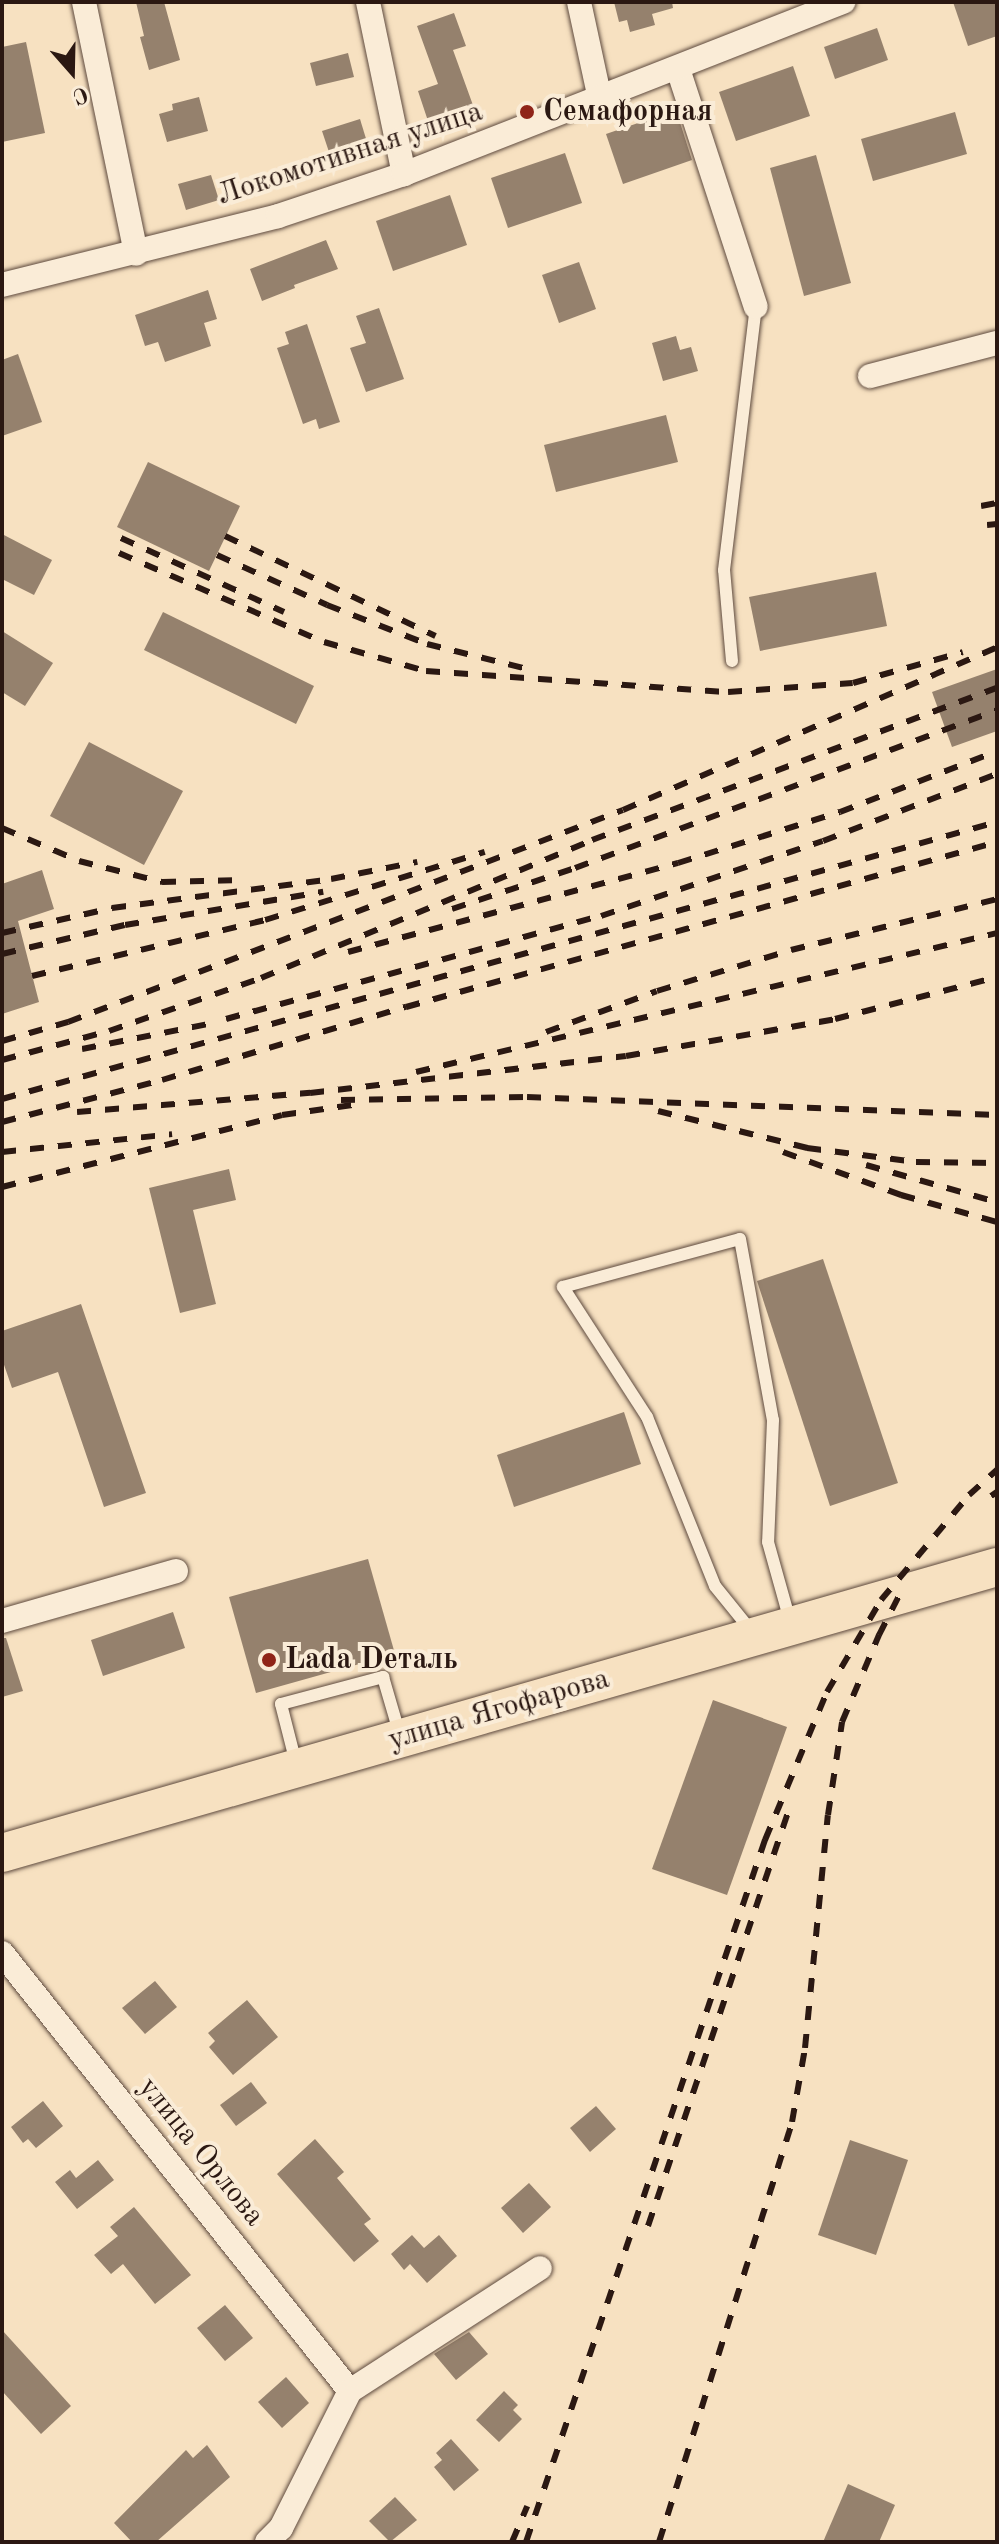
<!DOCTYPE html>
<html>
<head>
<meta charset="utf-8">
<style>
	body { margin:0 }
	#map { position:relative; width:999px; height:2544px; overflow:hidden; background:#f7e1c1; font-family:"Old Standard TT",serif }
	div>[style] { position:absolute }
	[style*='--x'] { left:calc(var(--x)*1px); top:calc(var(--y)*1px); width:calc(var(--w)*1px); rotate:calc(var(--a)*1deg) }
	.building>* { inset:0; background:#95816d }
	.roads { filter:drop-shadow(0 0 2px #5e4a3e) drop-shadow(0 0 2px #5e4a3e) }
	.service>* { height:12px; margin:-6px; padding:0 6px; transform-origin:6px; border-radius:6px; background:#faecd7 }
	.minor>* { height:24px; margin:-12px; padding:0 12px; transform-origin:12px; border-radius:12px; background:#faecd7 }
	.primary>* { height:38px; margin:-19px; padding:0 19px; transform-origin:19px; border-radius:19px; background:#f7e1c1 }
	.rail>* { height:6px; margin-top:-3px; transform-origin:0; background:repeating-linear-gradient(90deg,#2b1812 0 14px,transparent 0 28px) }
	.dots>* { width:22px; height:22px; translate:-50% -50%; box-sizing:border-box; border:4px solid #faecd7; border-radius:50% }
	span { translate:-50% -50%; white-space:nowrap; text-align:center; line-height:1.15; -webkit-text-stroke:8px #faecd7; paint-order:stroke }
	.poi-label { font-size:30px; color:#2b1812; font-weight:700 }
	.left { translate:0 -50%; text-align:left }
	.street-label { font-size:30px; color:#2b1812 }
	.frame { position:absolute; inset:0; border:4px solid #2b1812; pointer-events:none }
	.north { position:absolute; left:32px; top:32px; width:80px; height:80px; -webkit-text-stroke:6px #faecd7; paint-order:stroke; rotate:160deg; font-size:22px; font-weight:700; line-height:32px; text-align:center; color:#2b1812 }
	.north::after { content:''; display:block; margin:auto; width:28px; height:36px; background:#2b1812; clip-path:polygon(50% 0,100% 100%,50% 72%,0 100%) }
</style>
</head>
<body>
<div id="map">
	<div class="building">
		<div style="clip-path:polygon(136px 2px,164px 2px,180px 60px,149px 70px,140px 37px,144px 36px)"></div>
		<div style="clip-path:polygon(614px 2px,672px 2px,673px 8px,652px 14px,655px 25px,630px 32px,627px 20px,619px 22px)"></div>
		<div style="clip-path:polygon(953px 2px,997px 2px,997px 36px,968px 46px)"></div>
		<div style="clip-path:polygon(454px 13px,466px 46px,453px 50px,474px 108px,429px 124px,418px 91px,438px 84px,417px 26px)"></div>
		<div style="clip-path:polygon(877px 28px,888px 60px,835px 79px,824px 47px)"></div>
		<div style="clip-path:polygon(26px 42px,45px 133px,2px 142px,2px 47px)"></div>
		<div style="clip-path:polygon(348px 53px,354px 77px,316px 86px,310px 63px)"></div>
		<div style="clip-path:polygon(793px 66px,810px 116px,736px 141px,719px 92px)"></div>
		<div style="clip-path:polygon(199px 97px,208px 131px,167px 142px,159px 114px,173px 110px,172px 104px)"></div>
		<div style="clip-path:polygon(676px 110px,692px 160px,623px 184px,606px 134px)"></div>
		<div style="clip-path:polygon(955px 112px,967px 154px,873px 181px,861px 139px)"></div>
		<div style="clip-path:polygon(360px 119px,367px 142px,330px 155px,322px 131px)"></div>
		<div style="clip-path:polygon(565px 153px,582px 203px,508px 228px,491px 178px)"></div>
		<div style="clip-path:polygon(816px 155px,851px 283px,804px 296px,770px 168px)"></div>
		<div style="clip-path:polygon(211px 175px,219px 200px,186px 210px,178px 184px)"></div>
		<div style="clip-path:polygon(450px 195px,467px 245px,393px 271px,376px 221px)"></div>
		<div style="clip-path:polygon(326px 240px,338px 269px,294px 285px,295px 288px,262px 301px,250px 269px)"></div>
		<div style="clip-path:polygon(579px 262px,596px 309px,559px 323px,542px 275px)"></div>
		<div style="clip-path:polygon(208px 290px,217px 319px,204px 323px,211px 346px,165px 362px,158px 342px,145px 346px,135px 315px)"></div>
		<div style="clip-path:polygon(379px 308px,404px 379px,366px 392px,350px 348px,366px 343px,356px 316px)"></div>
		<div style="clip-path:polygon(307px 324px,340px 422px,319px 429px,316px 419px,303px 424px,277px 348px,289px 344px,285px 332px)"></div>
		<div style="clip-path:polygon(676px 336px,680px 350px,691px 347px,698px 371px,663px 381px,652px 343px)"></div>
		<div style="clip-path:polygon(18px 354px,42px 422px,2px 436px,2px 360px)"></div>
		<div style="clip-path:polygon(666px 415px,678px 462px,556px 492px,544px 445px)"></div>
		<div style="clip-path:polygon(148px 462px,240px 506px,209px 571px,117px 527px)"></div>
		<div style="clip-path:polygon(2px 534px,52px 560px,34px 595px,2px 579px)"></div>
		<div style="clip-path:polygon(876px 572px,887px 626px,760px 651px,749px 597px)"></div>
		<div style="clip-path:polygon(163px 612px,314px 686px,296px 724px,144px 650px)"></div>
		<div style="clip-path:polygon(2px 631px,53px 663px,25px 706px,2px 692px)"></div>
		<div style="clip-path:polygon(997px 669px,997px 731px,952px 747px,932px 692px)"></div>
		<div style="clip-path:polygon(89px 742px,183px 791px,144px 865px,50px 816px)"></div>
		<div style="clip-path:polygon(42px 870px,54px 909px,18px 921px,39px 1002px,2px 1014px,2px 884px)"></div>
		<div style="clip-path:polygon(229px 1169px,236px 1200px,193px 1210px,216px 1304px,180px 1313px,149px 1188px)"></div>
		<div style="clip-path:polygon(823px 1259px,898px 1483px,830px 1506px,757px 1281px)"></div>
		<div style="clip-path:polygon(81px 1304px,146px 1493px,104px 1507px,58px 1372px,12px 1388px,2px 1359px,2px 1331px)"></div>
		<div style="clip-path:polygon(624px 1412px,641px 1464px,514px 1507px,497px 1455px)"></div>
		<div style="clip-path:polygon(368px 1559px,395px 1654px,256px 1693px,229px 1597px)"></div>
		<div style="clip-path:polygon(173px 1612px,185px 1648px,103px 1676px,91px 1640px)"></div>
		<div style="clip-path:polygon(2px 1638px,6px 1638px,23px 1691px,2px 1697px)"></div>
		<div style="clip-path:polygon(713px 1700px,787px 1727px,727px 1895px,652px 1869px)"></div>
		<div style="clip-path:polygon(155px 1981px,177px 2007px,145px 2034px,122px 2008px)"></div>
		<div style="clip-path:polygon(247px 2000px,278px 2037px,233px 2075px,209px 2047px,215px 2041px,208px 2033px)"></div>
		<div style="clip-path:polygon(251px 2082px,267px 2103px,236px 2126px,220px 2105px)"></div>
		<div style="clip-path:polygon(43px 2101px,63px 2126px,36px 2148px,28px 2139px,23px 2143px,11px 2127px)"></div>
		<div style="clip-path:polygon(596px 2106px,616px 2129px,590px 2152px,570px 2128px)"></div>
		<div style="clip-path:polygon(315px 2139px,344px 2172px,337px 2178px,371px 2219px,364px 2224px,379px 2241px,354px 2262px,277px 2174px)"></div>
		<div style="clip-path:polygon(850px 2140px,908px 2160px,876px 2255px,818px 2235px)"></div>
		<div style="clip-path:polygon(98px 2160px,114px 2180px,77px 2209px,55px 2182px,70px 2170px,76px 2178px)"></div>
		<div style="clip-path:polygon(529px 2183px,551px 2207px,523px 2233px,501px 2208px)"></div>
		<div style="clip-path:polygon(134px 2207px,191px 2275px,155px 2304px,123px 2264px,111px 2274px,94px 2255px,118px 2236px,110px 2227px)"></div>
		<div style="clip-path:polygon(412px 2235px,424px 2248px,439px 2235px,457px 2256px,427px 2283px,410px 2264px,404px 2270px,391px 2254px)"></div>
		<div style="clip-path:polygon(225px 2305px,253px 2338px,225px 2361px,197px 2328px)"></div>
		<div style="clip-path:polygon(2px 2330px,71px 2406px,41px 2434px,2px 2391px)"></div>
		<div style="clip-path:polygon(469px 2332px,488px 2354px,456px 2380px,434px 2354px)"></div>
		<div style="clip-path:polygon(286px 2377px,309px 2403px,282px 2428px,258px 2402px)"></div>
		<div style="clip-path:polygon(504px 2391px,518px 2405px,513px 2410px,522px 2419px,499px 2442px,476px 2420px)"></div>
		<div style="clip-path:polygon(451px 2439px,479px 2470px,454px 2491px,434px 2467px,442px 2460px,436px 2453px)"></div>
		<div style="clip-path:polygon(207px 2445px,230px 2477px,156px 2542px,132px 2542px,114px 2523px,186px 2450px,193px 2458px)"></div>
		<div style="clip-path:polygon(848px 2484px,895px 2505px,879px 2542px,823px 2542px)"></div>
		<div style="clip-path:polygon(395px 2497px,417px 2520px,390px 2542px,369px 2521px)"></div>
	</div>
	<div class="roads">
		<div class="service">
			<div style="--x:732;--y:661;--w:91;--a:-95"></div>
			<div style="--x:724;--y:570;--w:265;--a:-83.1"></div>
			<div style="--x:753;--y:1633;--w:60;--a:-129"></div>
			<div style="--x:715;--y:1586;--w:182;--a:-111.9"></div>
			<div style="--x:647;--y:1417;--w:155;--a:-122.9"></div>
			<div style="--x:563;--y:1287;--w:183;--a:-15.2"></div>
			<div style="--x:740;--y:1239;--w:184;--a:79.7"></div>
			<div style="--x:773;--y:1420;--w:122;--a:92.3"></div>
			<div style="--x:768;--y:1542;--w:82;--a:74.4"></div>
			<div style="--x:296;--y:1763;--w:61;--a:-104.3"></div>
			<div style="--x:281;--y:1704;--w:106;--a:-14.8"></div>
			<div style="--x:383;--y:1677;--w:60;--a:73.7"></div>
		</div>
		<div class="minor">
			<div style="--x:84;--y:2;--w:257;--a:78.3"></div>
			<div style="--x:368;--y:2;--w:176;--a:78.2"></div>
			<div style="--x:579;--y:2;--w:99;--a:77.8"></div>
			<div style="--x:678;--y:69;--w:250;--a:71.9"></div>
			<div style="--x:2;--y:285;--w:284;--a:-14"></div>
			<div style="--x:278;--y:216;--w:133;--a:-18.4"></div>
			<div style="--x:404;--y:174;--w:472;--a:-21.4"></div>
			<div style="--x:870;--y:376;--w:131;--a:-14.6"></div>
			<div style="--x:2;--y:1621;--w:181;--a:-16"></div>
			<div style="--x:2;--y:1953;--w:559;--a:51.53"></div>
			<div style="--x:350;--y:2391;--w:226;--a:-32.9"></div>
			<div style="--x:267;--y:2542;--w:20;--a:-45"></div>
			<div style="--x:281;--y:2528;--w:153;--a:-63.3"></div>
		</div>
		<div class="primary">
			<div style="--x:2;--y:1853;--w:1035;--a:-16.04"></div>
		</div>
	</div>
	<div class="rail">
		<div style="--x:981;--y:506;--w:16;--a:-11"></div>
		<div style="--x:987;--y:525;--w:10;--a:-6"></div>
		<div style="--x:225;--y:536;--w:233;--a:25.4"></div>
		<div style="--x:121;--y:538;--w:179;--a:24.4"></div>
		<div style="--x:119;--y:553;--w:223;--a:23.5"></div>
		<div style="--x:324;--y:642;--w:106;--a:15.9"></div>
		<div style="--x:426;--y:671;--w:303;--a:4"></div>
		<div style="--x:728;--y:692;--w:125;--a:-4.1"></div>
		<div style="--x:853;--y:683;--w:114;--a:-15.7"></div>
		<div style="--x:217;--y:555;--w:121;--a:24.4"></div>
		<div style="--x:327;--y:605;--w:107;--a:21.3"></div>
		<div style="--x:427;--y:644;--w:103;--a:14"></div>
		<div style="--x:2;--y:828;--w:84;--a:23.2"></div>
		<div style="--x:79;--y:861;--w:86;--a:14.2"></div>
		<div style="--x:162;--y:882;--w:81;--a:-1.4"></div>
		<div style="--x:452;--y:909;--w:130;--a:-18.4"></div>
		<div style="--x:575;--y:868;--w:451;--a:-20.5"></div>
		<div style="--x:2;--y:933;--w:113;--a:-12.8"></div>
		<div style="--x:112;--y:908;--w:221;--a:-7.5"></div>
		<div style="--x:331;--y:879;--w:88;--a:-11.2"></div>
		<div style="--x:348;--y:952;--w:342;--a:-15.1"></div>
		<div style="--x:678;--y:863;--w:170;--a:-17.5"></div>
		<div style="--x:840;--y:812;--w:168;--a:-21.2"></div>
		<div style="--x:2;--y:954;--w:126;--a:-13.3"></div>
		<div style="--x:125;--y:925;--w:201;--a:-9.5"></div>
		<div style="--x:32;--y:976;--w:240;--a:-13.5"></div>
		<div style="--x:265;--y:920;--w:230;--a:-17.2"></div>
		<div style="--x:226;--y:1019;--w:389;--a:-15.4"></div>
		<div style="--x:601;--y:916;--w:234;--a:-18.7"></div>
		<div style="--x:823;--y:841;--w:186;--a:-21.1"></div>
		<div style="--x:546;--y:1032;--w:118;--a:-20.3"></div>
		<div style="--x:657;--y:991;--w:140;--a:-17"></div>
		<div style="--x:791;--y:950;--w:212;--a:-13.9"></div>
		<div style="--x:2;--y:1041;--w:69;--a:-16.1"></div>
		<div style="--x:68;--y:1022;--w:594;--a:-20.91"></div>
		<div style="--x:623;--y:810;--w:408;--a:-23.5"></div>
		<div style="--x:82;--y:1049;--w:128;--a:-11.2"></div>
		<div style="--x:2;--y:1060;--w:111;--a:-15.2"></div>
		<div style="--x:109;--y:1031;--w:161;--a:-19.2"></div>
		<div style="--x:261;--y:978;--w:359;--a:-22.6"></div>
		<div style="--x:592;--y:840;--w:433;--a:-20.6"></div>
		<div style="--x:416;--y:1072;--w:597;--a:-13.45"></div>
		<div style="--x:2;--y:1099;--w:1033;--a:-15.56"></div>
		<div style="--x:341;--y:1100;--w:186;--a:-0.9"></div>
		<div style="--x:527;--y:1097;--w:470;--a:2.2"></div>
		<div style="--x:658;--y:1111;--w:154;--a:13.9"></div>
		<div style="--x:807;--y:1148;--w:110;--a:7.3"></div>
		<div style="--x:916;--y:1162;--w:81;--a:0.7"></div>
		<div style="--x:77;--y:1112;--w:234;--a:-4.7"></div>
		<div style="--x:310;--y:1093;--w:318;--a:-6.7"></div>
		<div style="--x:626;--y:1056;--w:212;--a:-10"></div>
		<div style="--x:835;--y:1019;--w:167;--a:-14.5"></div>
		<div style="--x:2;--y:1122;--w:165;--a:-14.7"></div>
		<div style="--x:162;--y:1080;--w:255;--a:-16.7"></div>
		<div style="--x:406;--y:1007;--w:614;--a:-15.6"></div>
		<div style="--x:2;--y:1152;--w:171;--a:-6"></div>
		<div style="--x:783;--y:1152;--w:126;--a:20"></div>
		<div style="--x:901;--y:1195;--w:100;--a:15.7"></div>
		<div style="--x:866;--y:1165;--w:136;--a:15.8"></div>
		<div style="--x:2;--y:1187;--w:289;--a:-14.4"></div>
		<div style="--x:282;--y:1115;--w:71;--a:-8.1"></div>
		<div style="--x:991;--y:1496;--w:7;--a:-34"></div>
		<div style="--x:648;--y:2226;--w:443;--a:-71.3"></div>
		<div style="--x:512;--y:2542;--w:39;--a:-67"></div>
		<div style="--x:526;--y:2542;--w:742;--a:-71.2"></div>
		<div style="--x:765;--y:1840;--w:160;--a:-67.3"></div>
		<div style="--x:827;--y:1692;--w:107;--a:-59.6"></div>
		<div style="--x:881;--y:1600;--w:137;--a:-50"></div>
		<div style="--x:969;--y:1495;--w:38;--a:-42"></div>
		<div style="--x:659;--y:2542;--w:441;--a:-72.4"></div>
		<div style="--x:792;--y:2122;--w:75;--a:-80"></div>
		<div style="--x:805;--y:2048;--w:234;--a:-84.4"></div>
		<div style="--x:828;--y:1815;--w:94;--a:-81.4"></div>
		<div style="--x:842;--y:1722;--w:95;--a:-67"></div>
		<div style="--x:879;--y:1635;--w:55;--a:-63"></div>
	</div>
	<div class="dots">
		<div style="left:527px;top:112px;background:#8f2418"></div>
		<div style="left:269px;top:1660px;background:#8f2418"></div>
	</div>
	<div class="poi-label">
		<span class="left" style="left:543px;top:112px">Семафорная</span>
		<span class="left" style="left:285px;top:1660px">Lada Dеталь</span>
	</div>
	<div class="street-label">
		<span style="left:350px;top:154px;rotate:-18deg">Локомотивная улица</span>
		<span style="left:499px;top:1710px;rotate:-16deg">улица Ягофарова</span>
		<span style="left:201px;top:2152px;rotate:51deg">улица Орлова</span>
	</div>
	<div class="frame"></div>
	<div class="north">С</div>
</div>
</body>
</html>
